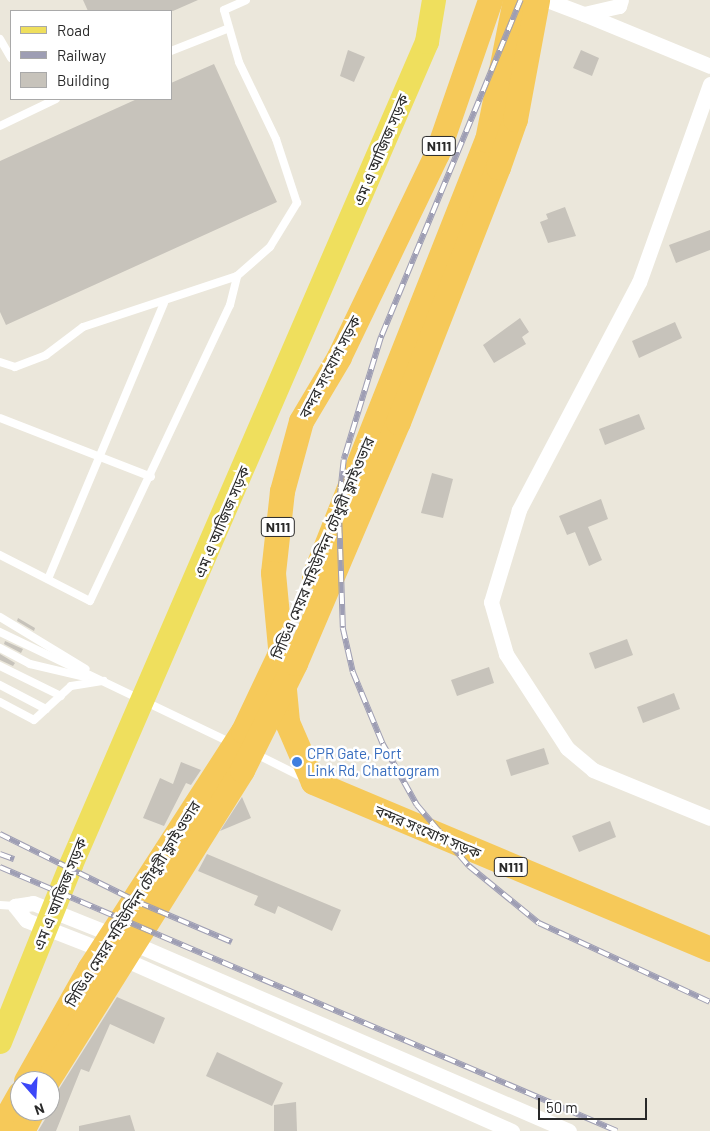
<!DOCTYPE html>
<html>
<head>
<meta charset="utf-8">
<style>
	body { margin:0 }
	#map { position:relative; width:710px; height:1131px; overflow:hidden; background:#ebe7db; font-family:Barlow,"Noto Sans Bengali",sans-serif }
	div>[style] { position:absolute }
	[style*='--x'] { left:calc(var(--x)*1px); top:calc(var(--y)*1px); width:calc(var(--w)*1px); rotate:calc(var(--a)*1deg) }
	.building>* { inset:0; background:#c7c3bb }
	.service>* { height:8px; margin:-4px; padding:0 4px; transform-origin:4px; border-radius:4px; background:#fff }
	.minor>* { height:15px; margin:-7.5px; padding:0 7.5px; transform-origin:7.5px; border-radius:7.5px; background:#fff }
	.primary>* { height:24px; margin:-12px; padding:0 12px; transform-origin:12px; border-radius:12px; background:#efdf5d }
	.trunk>* { height:25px; margin:-12.5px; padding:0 12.5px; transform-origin:12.5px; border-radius:12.5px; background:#f6c959 }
	.rail>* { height:5.5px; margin-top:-2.75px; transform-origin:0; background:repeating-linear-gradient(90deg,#fff 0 11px,#9e9eb4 0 22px); box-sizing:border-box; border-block:1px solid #9e9eb4 }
	.dots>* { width:14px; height:14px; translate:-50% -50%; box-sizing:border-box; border:2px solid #fff; border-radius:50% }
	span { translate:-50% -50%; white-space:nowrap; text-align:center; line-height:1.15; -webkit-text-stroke:5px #fff; paint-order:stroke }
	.shield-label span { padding:1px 4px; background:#fff; border:1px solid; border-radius:4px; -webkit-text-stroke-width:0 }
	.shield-label { font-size:14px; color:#292929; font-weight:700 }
	.street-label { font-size:15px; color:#292929 }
	.shop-label { font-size:15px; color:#366cbe }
	.left { translate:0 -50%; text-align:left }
	.legend { position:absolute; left:10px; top:10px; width:162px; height:90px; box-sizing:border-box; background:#fff; border:1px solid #a9a9a9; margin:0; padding:6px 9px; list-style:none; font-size:15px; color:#292929 }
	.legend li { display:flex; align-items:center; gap:10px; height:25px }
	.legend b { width:25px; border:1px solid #a9a9a9 }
	.north { position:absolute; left:10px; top:1071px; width:50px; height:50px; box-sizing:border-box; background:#fff; border:1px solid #a9a9a9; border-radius:50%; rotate:161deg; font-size:14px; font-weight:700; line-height:20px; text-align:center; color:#292929 }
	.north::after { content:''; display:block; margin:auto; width:18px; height:22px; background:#3c47f8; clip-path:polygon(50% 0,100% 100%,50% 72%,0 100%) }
	.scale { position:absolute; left:538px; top:1098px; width:109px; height:22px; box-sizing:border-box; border:2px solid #292929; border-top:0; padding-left:6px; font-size:15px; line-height:18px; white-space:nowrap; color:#292929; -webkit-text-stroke:4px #fff; paint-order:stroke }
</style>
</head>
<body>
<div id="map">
	<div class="building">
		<div style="clip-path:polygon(83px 0,198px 0,173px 11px,88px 11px)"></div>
		<div style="clip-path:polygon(348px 50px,365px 57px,354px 82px,340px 76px)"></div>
		<div style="clip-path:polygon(581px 50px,599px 58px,592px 76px,573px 68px)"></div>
		<div style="clip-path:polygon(214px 64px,277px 202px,6px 325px,0 312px,0 161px,137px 99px,171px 99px,171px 83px)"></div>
		<div style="clip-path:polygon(565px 207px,576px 236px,548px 243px,540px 222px,548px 219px,546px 214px)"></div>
		<div style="clip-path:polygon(710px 230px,710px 250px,676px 263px,669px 245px)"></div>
		<div style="clip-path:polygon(520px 318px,529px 332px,522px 337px,526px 344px,494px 363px,483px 345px)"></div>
		<div style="clip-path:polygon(675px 322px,682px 338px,639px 358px,632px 341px)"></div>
		<div style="clip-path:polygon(639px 414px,645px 429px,605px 445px,599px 429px)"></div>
		<div style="clip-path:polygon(432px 473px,453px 479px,443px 518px,421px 513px)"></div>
		<div style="clip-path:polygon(601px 499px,608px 519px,588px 527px,602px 560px,589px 566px,575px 532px,567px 535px,559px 516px)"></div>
		<div style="clip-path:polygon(18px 618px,35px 628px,34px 631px,17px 621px)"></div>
		<div style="clip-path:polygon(627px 639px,633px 655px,595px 669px,589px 653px)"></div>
		<div style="clip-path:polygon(5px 641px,23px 649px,21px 653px,4px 644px)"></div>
		<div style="clip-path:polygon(0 654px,15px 663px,13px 666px,0 660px)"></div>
		<div style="clip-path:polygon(489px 667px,494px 683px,457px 696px,451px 680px)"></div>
		<div style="clip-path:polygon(674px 693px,680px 709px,643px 723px,637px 707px)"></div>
		<div style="clip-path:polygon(544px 748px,549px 764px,511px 776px,506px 760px)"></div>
		<div style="clip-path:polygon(181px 762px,201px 770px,191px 785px,186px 783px,164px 826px,143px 818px,160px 778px,173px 784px)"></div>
		<div style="clip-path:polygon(242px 797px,251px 818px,220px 831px)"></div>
		<div style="clip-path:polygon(610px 821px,616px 837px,579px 852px,572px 836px)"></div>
		<div style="clip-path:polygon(207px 854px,341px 910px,332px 931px,278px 906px,275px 914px,254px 905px,258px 896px,198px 871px)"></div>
		<div style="clip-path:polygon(117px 997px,165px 1018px,154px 1044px,110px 1024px,89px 1072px,81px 1069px,56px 1131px,38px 1131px,50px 1111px,50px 1095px,59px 1089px)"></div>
		<div style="clip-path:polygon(217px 1052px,283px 1083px,272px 1106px,206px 1076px)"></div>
		<div style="clip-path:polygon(296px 1102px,297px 1131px,274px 1131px,274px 1105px)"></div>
		<div style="clip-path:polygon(130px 1115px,135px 1131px,79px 1131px,79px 1126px)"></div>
	</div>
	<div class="service">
		<div style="--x:0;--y:39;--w:22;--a:60"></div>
		<div style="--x:171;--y:51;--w:62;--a:-21.6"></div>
		<div style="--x:0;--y:126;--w:62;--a:-25.7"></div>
		<div style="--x:0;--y:362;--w:16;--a:18"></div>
		<div style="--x:15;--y:367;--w:33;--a:-21"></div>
		<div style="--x:46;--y:355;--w:46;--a:-37.1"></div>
		<div style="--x:83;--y:327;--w:162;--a:-18.3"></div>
		<div style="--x:0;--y:418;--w:162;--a:21.3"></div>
		<div style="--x:0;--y:555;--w:101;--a:27.1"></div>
		<div style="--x:90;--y:601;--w:327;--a:-64.7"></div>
		<div style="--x:230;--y:305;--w:30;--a:-76"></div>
		<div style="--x:237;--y:276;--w:44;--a:-41.3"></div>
		<div style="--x:270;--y:247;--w:52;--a:-58.5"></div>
		<div style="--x:297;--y:203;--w:67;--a:-108.2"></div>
		<div style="--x:276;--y:139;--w:85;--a:-115.7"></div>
		<div style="--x:239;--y:62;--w:54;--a:-106.1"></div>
		<div style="--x:224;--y:10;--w:24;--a:-24"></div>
		<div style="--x:48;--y:579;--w:299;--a:-67.2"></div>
		<div style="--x:0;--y:617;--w:100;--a:31.2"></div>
		<div style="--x:0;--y:632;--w:257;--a:25.6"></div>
		<div style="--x:0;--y:648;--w:34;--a:28"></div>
		<div style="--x:30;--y:664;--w:57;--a:13.3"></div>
		<div style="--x:0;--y:666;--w:68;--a:26.2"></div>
		<div style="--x:0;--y:685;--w:52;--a:27.6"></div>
		<div style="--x:0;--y:702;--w:38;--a:28"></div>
		<div style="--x:34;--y:720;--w:50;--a:-42.6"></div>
		<div style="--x:71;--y:686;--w:33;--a:-9"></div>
		<div style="--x:254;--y:753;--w:56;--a:26.6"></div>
		<div style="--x:0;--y:905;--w:15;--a:4"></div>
	</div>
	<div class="minor">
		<div style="--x:547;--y:0;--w:40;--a:21"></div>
		<div style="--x:584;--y:14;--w:36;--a:-13"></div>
		<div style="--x:619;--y:6;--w:6;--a:-72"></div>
		<div style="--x:584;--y:14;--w:136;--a:22.4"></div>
		<div style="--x:710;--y:84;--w:210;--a:109.7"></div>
		<div style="--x:639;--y:282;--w:258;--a:117.8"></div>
		<div style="--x:519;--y:510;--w:96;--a:106.9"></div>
		<div style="--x:491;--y:602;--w:54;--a:73.9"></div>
		<div style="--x:506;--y:654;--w:112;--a:57"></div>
		<div style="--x:567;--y:748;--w:34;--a:40"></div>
		<div style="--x:593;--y:770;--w:126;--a:22.3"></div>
		<div style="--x:512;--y:1131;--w:436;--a:-156.1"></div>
		<div style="--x:113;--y:954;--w:93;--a:-158.7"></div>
		<div style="--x:26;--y:920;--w:18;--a:-128"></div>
		<div style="--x:15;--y:906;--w:18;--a:-9"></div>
		<div style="--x:33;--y:903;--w:102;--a:21.8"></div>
		<div style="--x:128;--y:941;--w:480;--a:23.3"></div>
	</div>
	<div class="primary">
		<div style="--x:0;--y:1042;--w:191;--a:-68.1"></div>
		<div style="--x:71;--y:865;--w:897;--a:-66.61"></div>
		<div style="--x:427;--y:42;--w:43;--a:-80.5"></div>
	</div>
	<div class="trunk">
		<div style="--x:490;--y:0;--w:162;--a:109.1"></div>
		<div style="--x:437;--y:153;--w:226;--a:115.7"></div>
		<div style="--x:339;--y:357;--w:74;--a:120.7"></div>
		<div style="--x:301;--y:421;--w:73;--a:105.2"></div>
		<div style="--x:282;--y:491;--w:82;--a:96.3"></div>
		<div style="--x:273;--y:573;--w:150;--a:84.6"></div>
		<div style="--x:287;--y:722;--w:65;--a:66.6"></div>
		<div style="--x:313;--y:782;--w:431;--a:22.8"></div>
		<div style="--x:314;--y:576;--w:469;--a:-68.4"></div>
		<div style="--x:487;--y:140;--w:143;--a:-78.7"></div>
		<div style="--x:26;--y:1081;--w:129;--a:-60.6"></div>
		<div style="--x:89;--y:969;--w:283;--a:-57.1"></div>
		<div style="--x:243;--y:731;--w:91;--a:-64.6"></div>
		<div style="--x:47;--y:1081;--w:367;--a:-57.9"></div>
		<div style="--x:242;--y:770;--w:119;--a:-63.6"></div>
		<div style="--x:295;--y:663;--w:262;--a:-66.9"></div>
		<div style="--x:398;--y:422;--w:274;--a:-68.6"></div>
		<div style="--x:498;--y:167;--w:51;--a:-70.5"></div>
		<div style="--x:515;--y:119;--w:121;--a:-79.5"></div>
		<div style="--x:0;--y:1128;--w:40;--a:-60.3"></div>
		<div style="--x:22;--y:1131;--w:22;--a:-63"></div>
	</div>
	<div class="rail">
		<div style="--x:521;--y:0;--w:366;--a:112.5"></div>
		<div style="--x:381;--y:338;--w:127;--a:106.9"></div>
		<div style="--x:344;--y:460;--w:45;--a:96.3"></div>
		<div style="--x:339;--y:505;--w:123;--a:88.1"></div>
		<div style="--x:343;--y:628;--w:45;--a:77.2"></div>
		<div style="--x:353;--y:672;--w:78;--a:67.4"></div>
		<div style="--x:383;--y:744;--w:70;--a:60.9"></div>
		<div style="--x:417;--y:805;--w:80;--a:49.6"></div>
		<div style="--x:469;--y:866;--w:90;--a:39.2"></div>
		<div style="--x:539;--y:923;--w:188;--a:24.8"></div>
		<div style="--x:0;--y:834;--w:154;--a:26.2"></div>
		<div style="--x:138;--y:902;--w:102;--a:23.1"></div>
		<div style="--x:0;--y:854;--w:15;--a:20"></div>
		<div style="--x:0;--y:867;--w:671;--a:23.16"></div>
	</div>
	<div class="dots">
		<div style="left:297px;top:762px;background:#3f7fe0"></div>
	</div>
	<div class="shield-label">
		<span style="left:439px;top:146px">N111</span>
		<span style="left:278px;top:527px">N111</span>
		<span style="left:511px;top:867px">N111</span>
	</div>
	<div class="street-label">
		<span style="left:381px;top:150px;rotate:-67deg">এম এ আজিজ সড়ক</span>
		<span style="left:330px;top:367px;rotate:-62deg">বন্দর সংযোগ সড়ক</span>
		<span style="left:222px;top:522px;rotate:-67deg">এম এ আজিজ সড়ক</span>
		<span style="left:323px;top:548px;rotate:-67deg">সিডিএ মেয়র মহিউদ্দিন চৌধুরী ফ্লাইওভার</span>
		<span style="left:428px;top:832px;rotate:23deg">বন্দর সংযোগ সড়ক</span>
		<span style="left:60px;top:894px;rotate:-68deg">এম এ আজিজ সড়ক</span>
		<span style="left:133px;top:904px;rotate:-58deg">সিডিএ মেয়র মহিউদ্দিন চৌধুরী ফ্লাইওভার</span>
	</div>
	<div class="shop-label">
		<span class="left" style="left:307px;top:762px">CPR Gate, Port<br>Link Rd, Chattogram</span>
	</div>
	<ul class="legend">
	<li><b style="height:6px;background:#efdf5d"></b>Road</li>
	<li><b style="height:6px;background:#9e9eb4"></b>Railway</li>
	<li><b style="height:14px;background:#c7c3bb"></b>Building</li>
	</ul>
	<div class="north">N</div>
	<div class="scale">50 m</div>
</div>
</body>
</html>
